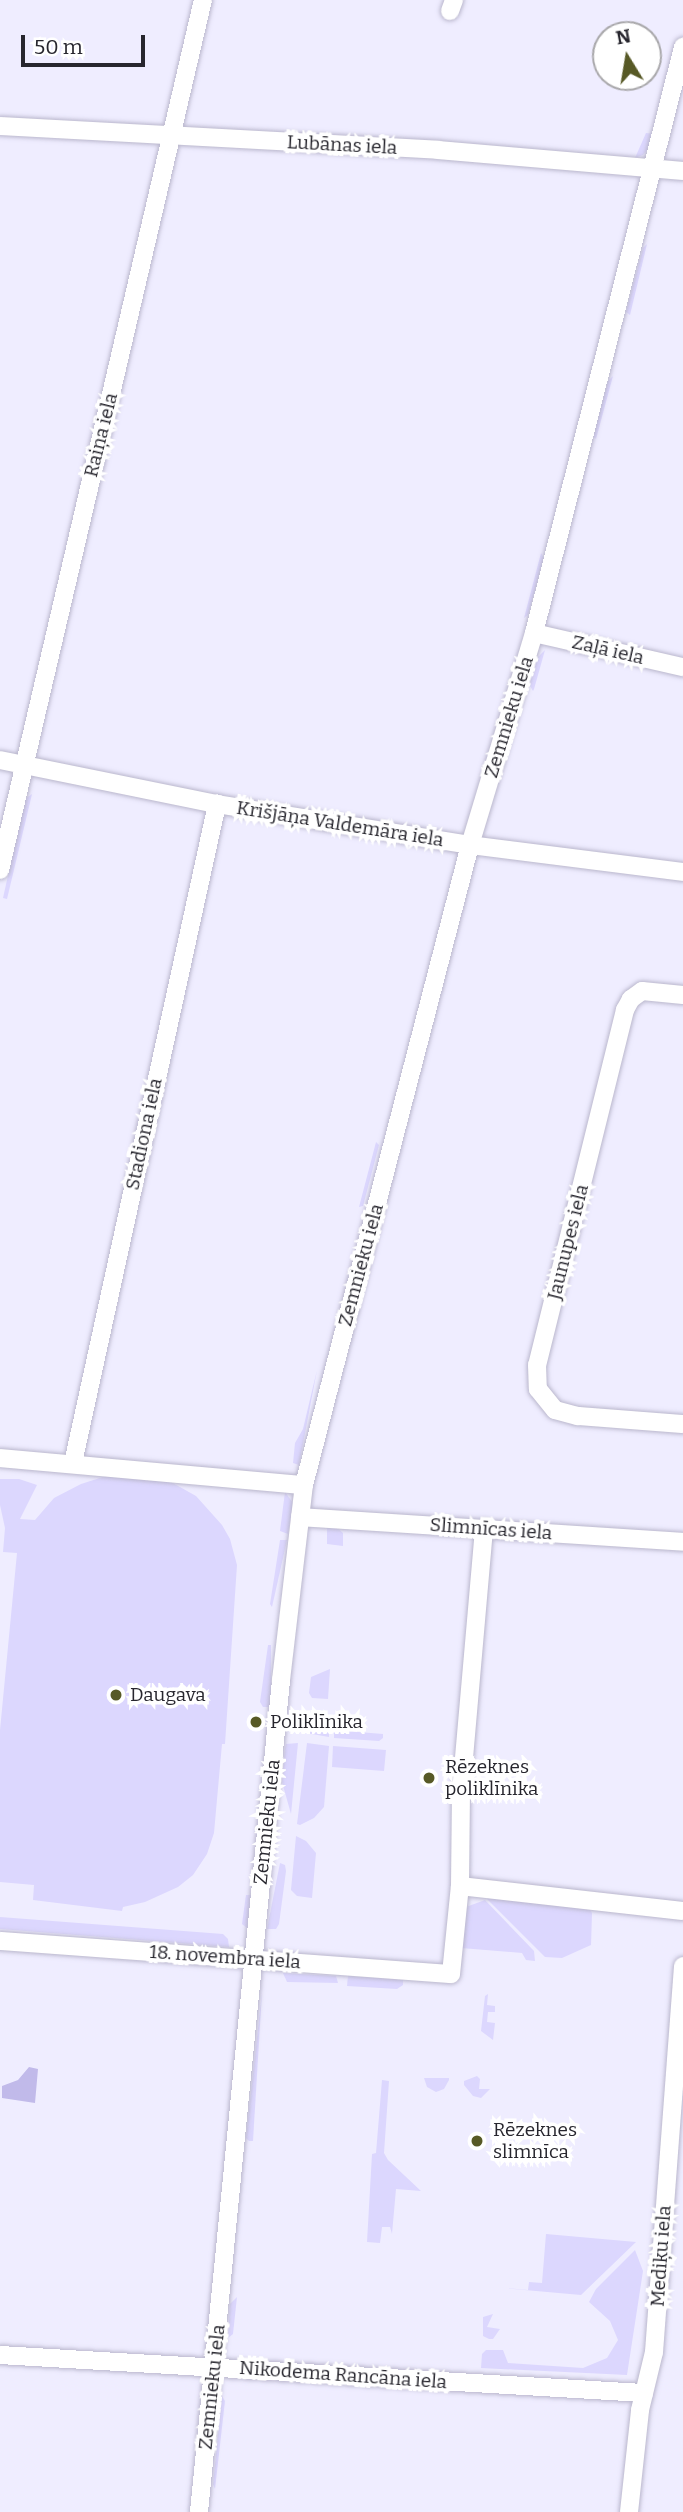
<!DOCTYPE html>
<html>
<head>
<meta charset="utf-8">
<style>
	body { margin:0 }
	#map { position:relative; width:683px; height:2512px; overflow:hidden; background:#efedff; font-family:Bitter,serif }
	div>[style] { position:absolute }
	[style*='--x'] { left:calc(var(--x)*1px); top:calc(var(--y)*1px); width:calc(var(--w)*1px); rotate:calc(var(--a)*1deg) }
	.green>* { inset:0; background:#dcd7fe }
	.water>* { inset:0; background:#c1baea }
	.roads { filter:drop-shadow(0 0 2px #bab7cd) drop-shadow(0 0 2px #bab7cd) }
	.street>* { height:18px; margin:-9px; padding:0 9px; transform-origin:9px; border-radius:9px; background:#fff }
	.dots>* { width:19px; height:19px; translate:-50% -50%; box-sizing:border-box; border:4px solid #fff; border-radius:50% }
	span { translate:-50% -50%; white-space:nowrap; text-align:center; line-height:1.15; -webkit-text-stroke:7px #fff; paint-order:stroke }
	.street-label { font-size:19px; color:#27262e }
	.poi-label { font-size:19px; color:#27262e }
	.left { translate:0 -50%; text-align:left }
	.north { position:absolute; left:592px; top:21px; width:70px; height:70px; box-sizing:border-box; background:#fff; border:2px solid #a9a8ab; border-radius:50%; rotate:349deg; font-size:19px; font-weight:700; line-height:28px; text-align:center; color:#27262e }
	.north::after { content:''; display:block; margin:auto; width:24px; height:32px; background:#575926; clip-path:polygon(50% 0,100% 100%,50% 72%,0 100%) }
	.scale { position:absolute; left:21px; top:35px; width:124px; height:32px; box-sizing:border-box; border:4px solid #27262e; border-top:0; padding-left:9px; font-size:21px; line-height:24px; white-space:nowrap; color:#27262e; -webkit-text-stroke:5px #fff; paint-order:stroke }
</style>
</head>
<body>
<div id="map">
	<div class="green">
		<div style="clip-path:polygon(646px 133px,654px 134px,651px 146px,643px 155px,635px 158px)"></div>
		<div style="clip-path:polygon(647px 244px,630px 315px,626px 312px,643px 248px)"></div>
		<div style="clip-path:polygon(613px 376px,596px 439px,593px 436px,608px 381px)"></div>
		<div style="clip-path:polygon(541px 553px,544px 558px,528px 615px,524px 618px)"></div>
		<div style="clip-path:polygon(545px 650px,534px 689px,533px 691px,529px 684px,535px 660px)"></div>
		<div style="clip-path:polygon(32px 794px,7px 899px,3px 898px,25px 799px)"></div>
		<div style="clip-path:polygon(376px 1142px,379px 1145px,363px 1206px,359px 1207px)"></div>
		<div style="clip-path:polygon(317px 1370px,299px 1465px,293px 1463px,295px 1443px,303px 1429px)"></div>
		<div style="clip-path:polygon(109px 1475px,171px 1482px,196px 1496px,222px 1525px,230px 1539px,237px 1565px,225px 1744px,222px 1744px,214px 1833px,207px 1854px,193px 1875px,178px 1887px,145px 1902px,123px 1907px,122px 1911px,33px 1900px,34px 1885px,0 1882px,0 1730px,17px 1553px,3px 1552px,5px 1528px,0 1505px,0 1479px,19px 1479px,37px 1485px,20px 1519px,35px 1520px,54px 1498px,81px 1484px)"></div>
		<div style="clip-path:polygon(285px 1492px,293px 1503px,288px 1534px,280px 1531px)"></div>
		<div style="clip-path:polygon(327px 1528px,337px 1528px,343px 1533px,343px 1546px,327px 1544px)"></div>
		<div style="clip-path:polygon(280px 1540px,287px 1540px,272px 1607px,270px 1604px)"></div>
		<div style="clip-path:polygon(268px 1645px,271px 1645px,271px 1707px,263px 1707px,260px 1702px)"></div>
		<div style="clip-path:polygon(330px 1669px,328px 1699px,312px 1698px,309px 1693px,311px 1677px)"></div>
		<div style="clip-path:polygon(308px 1718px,325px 1719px,325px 1729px,329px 1729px,329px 1737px,306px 1733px)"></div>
		<div style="clip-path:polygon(334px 1730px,383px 1734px,383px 1738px,379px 1741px,334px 1738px)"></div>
		<div style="clip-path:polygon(298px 1743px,291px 1814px,282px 1782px,285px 1748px,286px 1744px)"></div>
		<div style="clip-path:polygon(307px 1743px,329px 1746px,324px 1807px,314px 1818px,300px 1825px,297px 1824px)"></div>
		<div style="clip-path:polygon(333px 1746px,386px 1750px,384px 1771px,332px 1767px)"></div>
		<div style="clip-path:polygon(296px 1836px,306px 1841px,316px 1853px,312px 1898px,297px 1896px,291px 1890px)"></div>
		<div style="clip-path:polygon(280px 1863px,285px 1865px,286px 1871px,279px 1924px,276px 1929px,267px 1929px)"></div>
		<div style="clip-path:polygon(246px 1895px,251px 1895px,247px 1928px,242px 1924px)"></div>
		<div style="clip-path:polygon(489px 1896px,587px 1904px,592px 1913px,591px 1945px,562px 1958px,545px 1957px,487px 1899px)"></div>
		<div style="clip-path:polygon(485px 1900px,534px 1951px,535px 1961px,526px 1960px,522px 1953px,461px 1948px,466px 1907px)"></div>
		<div style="clip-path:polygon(0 1917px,223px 1934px,228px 1939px,229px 1947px,0 1929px)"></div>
		<div style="clip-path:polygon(283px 1973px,336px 1976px,338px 1983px,287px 1982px)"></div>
		<div style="clip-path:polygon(348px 1976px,403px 1980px,403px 1985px,397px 1989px,347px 1986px)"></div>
		<div style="clip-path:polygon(262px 1992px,253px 2141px,249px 2141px,246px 2138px)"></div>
		<div style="clip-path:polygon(488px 1994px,487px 2005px,495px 2006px,495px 2012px,488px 2012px,487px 2022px,495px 2023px,493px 2040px,481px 2031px,485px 1996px)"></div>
		<div style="clip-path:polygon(477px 2076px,480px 2079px,479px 2089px,490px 2089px,481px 2098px,473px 2096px,464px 2085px,464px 2081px)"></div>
		<div style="clip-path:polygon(424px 2078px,449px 2078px,449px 2080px,444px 2089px,436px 2092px,427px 2087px)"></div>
		<div style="clip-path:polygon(382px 2080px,389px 2081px,384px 2153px,388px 2160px,421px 2191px,396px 2189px,392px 2234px,390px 2227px,382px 2227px,380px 2243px,367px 2242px,372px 2154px,376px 2153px)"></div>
		<div style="clip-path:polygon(546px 2234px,636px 2242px,581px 2295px,492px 2287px,528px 2290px,529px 2282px,542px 2283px)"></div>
		<div style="clip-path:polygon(635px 2250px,643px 2271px,627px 2375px,481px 2368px,482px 2354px,486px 2350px,503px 2350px,508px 2363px,583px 2368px,607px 2358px,618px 2340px,610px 2321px,589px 2302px,596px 2289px)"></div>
		<div style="clip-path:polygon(237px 2297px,233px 2334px,228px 2338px,230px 2304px)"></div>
		<div style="clip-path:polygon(493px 2314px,487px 2327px,500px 2329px,493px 2339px,489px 2339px,483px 2336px,483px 2317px)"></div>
		<div style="clip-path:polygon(222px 2396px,225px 2401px,215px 2489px,213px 2484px)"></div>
	</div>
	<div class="water">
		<div style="clip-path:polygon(29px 2067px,38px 2069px,35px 2103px,2px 2098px,2px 2086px,18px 2080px)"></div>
	</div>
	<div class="roads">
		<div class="street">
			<div style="--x:450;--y:11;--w:12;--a:-70"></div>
			<div style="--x:0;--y:126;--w:439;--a:3.1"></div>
			<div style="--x:438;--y:150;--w:246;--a:4.9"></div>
			<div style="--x:534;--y:633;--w:153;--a:12.9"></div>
			<div style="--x:0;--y:760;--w:221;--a:11.5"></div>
			<div style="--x:217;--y:804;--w:256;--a:9.2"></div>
			<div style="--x:470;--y:845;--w:215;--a:7.2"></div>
			<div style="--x:0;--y:870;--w:893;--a:-76.87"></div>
			<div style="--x:683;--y:995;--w:41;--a:-174.4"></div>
			<div style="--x:642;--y:991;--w:14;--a:144"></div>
			<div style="--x:631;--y:999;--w:13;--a:119"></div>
			<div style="--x:625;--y:1010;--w:366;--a:103.9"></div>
			<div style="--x:537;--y:1365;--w:24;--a:88"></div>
			<div style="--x:538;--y:1389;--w:27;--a:51"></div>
			<div style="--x:555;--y:1410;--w:24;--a:15"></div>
			<div style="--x:578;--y:1416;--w:105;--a:4.4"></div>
			<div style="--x:0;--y:1458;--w:305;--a:5.1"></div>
			<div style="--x:73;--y:1463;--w:675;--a:-77.67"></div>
			<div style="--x:300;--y:1517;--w:384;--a:3.7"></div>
			<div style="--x:460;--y:1886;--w:224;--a:6.4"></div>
			<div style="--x:0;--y:1941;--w:452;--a:4.2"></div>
			<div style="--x:451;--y:1974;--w:88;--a:-84.2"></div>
			<div style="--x:460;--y:1886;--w:94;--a:-89.4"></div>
			<div style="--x:461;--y:1792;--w:265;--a:-85"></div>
			<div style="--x:0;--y:2355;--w:645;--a:3.38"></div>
			<div style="--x:199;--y:2512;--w:836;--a:-84.37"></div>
			<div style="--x:281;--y:1680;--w:196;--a:-83.3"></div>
			<div style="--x:304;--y:1485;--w:661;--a:-75.46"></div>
			<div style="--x:470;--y:845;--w:221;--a:-73.2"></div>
			<div style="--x:534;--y:633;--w:605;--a:-75.73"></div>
			<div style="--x:629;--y:2512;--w:103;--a:-83.8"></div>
			<div style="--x:640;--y:2410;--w:60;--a:-76.4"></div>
			<div style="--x:654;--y:2352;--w:387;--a:-85.7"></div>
		</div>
	</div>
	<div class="dots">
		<div style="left:116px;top:1695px;background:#575926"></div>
		<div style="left:256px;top:1722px;background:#575926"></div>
		<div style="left:429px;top:1778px;background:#575926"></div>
		<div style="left:477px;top:2141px;background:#575926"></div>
	</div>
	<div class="street-label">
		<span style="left:342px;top:145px;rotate:3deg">Lubānas iela</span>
		<span style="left:101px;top:435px;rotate:-76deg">Raiņa iela</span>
		<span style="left:608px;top:650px;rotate:13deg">Zaļā iela</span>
		<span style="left:509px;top:717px;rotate:-73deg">Zemnieku iela</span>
		<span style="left:340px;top:824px;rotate:9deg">Krišjāņa Valdemāra iela</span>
		<span style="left:144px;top:1134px;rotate:-78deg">Stadiona iela</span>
		<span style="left:568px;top:1242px;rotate:-76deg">Jaunupes iela</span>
		<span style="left:361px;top:1265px;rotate:-75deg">Zemnieku iela</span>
		<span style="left:491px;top:1529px;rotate:4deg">Slimnīcas iela</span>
		<span style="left:267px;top:1822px;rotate:-84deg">Zemnieku iela</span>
		<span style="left:225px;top:1957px;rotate:4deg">18. novembra iela</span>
		<span style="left:661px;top:2256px;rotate:-86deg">Mediķu iela</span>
		<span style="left:343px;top:2375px;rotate:4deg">Nikodema Rancāna iela</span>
		<span style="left:212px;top:2387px;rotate:-84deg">Zemnieku iela</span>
	</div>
	<div class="poi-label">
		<span class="left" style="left:130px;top:1695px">Daugava</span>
		<span class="left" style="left:270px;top:1722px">Poliklīnika</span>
		<span class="left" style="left:445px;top:1778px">Rēzeknes<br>poliklīnika</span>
		<span class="left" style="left:493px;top:2141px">Rēzeknes<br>slimnīca</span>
	</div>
	<div class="north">N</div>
	<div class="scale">50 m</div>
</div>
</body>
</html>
